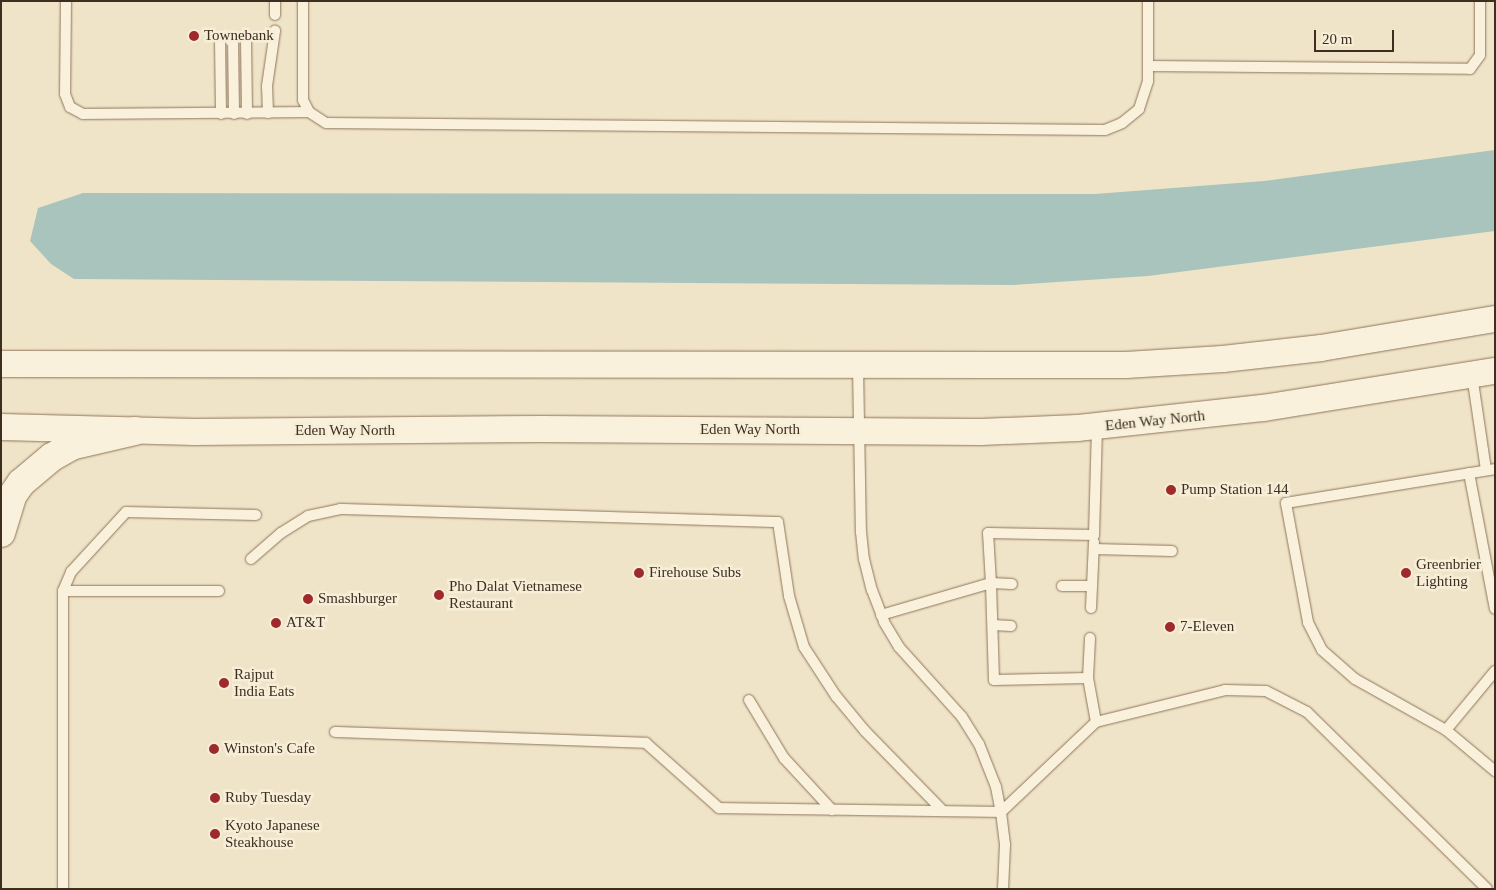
<!DOCTYPE html>
<html>
<head>
<meta charset="utf-8">
<style>
	body { margin:0 }
	#map { position:relative; width:1496px; height:890px; overflow:hidden; background:#f0e4c8; font-family:"Times New Roman",serif }
	div>[style] { position:absolute }
	[style*='--x'] { left:calc(var(--x)*1px); top:calc(var(--y)*1px); width:calc(var(--w)*1px); rotate:calc(var(--a)*1deg) }
	.water>* { inset:0; background:#a9c4bc }
	.roads { filter:drop-shadow(0 0 1px #8d765c) drop-shadow(0 0 1px #8d765c) }
	.service>* { height:10px; margin:-5px; padding:0 5px; transform-origin:5px; border-radius:5px; background:#faf1dc }
	.tertiary>* { height:26px; margin:-13px; padding:0 13px; transform-origin:13px; border-radius:13px; background:#faf1dc }
	.secondary>* { height:28px; margin:-14px; padding:0 14px; transform-origin:14px; border-radius:14px; background:#faf1dc }
	.dots>* { width:14px; height:14px; translate:-50% -50%; box-sizing:border-box; border:2px solid #f7eed8; border-radius:50% }
	span { translate:-50% -50%; white-space:nowrap; text-align:center; line-height:1.15; -webkit-text-stroke:5px #f7eed8; paint-order:stroke }
	.poi-label { font-size:15px; color:#3d2e20 }
	.left { translate:0 -50%; text-align:left }
	.street-label { font-size:15px; color:#3d2e20 }
	.frame { position:absolute; inset:0; border:2px solid #3d2e20; pointer-events:none }
	.scale { position:absolute; left:1314px; top:30px; width:80px; height:22px; box-sizing:border-box; border:2px solid #3d2e20; border-top:0; padding-left:6px; font-size:15px; line-height:18px; white-space:nowrap; color:#3d2e20; -webkit-text-stroke:4px #f7eed8; paint-order:stroke }
</style>
</head>
<body>
<div id="map">
	<div class="water">
		<div style="clip-path:polygon(1495px 150px,1495px 231px,1148px 276px,1013px 285px,74px 279px,51px 264px,30px 241px,38px 208px,83px 193px,1095px 194px,1264px 181px)"></div>
	</div>
	<div class="roads">
		<div class="service">
			<div style="--x:66;--y:1;--w:93;--a:90.6"></div>
			<div style="--x:65;--y:94;--w:14;--a:69"></div>
			<div style="--x:70;--y:107;--w:15;--a:28"></div>
			<div style="--x:83;--y:114;--w:226;--a:-0.5"></div>
			<div style="--x:275;--y:1;--w:14;--a:90"></div>
			<div style="--x:303;--y:1;--w:99;--a:90"></div>
			<div style="--x:303;--y:100;--w:13;--a:63"></div>
			<div style="--x:309;--y:112;--w:20;--a:33"></div>
			<div style="--x:326;--y:123;--w:779;--a:0.51"></div>
			<div style="--x:1105;--y:130;--w:18;--a:-22"></div>
			<div style="--x:1122;--y:123;--w:22;--a:-39"></div>
			<div style="--x:1139;--y:109;--w:29;--a:-72"></div>
			<div style="--x:1148;--y:81;--w:80;--a:-90"></div>
			<div style="--x:220;--y:40;--w:74;--a:89.2"></div>
			<div style="--x:233;--y:40;--w:74;--a:89.2"></div>
			<div style="--x:246;--y:40;--w:74;--a:89.2"></div>
			<div style="--x:1148;--y:66;--w:322;--a:0.5"></div>
			<div style="--x:1470;--y:69;--w:17;--a:-54"></div>
			<div style="--x:1480;--y:55;--w:54;--a:-90"></div>
			<div style="--x:268;--y:113;--w:27;--a:-92"></div>
			<div style="--x:267;--y:86;--w:56;--a:-81.7"></div>
			<div style="--x:858;--y:366;--w:166;--a:89"></div>
			<div style="--x:861;--y:532;--w:27;--a:84"></div>
			<div style="--x:864;--y:559;--w:32;--a:76"></div>
			<div style="--x:872;--y:590;--w:34;--a:69"></div>
			<div style="--x:884;--y:622;--w:29;--a:59"></div>
			<div style="--x:899;--y:647;--w:94;--a:48"></div>
			<div style="--x:962;--y:717;--w:32;--a:58"></div>
			<div style="--x:979;--y:744;--w:46;--a:68.4"></div>
			<div style="--x:996;--y:787;--w:25;--a:79"></div>
			<div style="--x:1001;--y:812;--w:32;--a:83"></div>
			<div style="--x:1005;--y:844;--w:45;--a:92.5"></div>
			<div style="--x:1472;--y:375;--w:96;--a:81.6"></div>
			<div style="--x:1469;--y:473;--w:138;--a:79.2"></div>
			<div style="--x:1094;--y:549;--w:78;--a:1.5"></div>
			<div style="--x:251;--y:559;--w:40;--a:-41"></div>
			<div style="--x:281;--y:533;--w:32;--a:-32"></div>
			<div style="--x:308;--y:516;--w:33;--a:-12"></div>
			<div style="--x:340;--y:509;--w:438;--a:1.7"></div>
			<div style="--x:778;--y:522;--w:75;--a:81.5"></div>
			<div style="--x:789;--y:596;--w:53;--a:73.6"></div>
			<div style="--x:804;--y:647;--w:59;--a:56.9"></div>
			<div style="--x:836;--y:696;--w:45;--a:50.4"></div>
			<div style="--x:865;--y:731;--w:112;--a:45.7"></div>
			<div style="--x:1062;--y:586;--w:30;--a:0"></div>
			<div style="--x:63;--y:591;--w:156;--a:0"></div>
			<div style="--x:1091;--y:608;--w:66;--a:-87.4"></div>
			<div style="--x:881;--y:615;--w:115;--a:-16.2"></div>
			<div style="--x:991;--y:583;--w:50;--a:-93.4"></div>
			<div style="--x:988;--y:533;--w:106;--a:1.1"></div>
			<div style="--x:1094;--y:535;--w:107;--a:-88.4"></div>
			<div style="--x:993;--y:625;--w:18;--a:3"></div>
			<div style="--x:1495;--y:671;--w:77;--a:129.7"></div>
			<div style="--x:1446;--y:730;--w:64;--a:39.9"></div>
			<div style="--x:1088;--y:678;--w:40;--a:-87.1"></div>
			<div style="--x:749;--y:700;--w:68;--a:58.9"></div>
			<div style="--x:784;--y:758;--w:71;--a:47.3"></div>
			<div style="--x:1096;--y:722;--w:133;--a:-13.9"></div>
			<div style="--x:1225;--y:690;--w:41;--a:1.4"></div>
			<div style="--x:1266;--y:691;--w:46;--a:27.1"></div>
			<div style="--x:1307;--y:712;--w:252;--a:44.5"></div>
			<div style="--x:1446;--y:730;--w:104;--a:-150.7"></div>
			<div style="--x:1355;--y:679;--w:44;--a:-138.7"></div>
			<div style="--x:1322;--y:650;--w:31;--a:-117"></div>
			<div style="--x:1308;--y:622;--w:121;--a:-100.5"></div>
			<div style="--x:1286;--y:503;--w:212;--a:-9.2"></div>
			<div style="--x:335;--y:732;--w:311;--a:2"></div>
			<div style="--x:646;--y:743;--w:98;--a:41.7"></div>
			<div style="--x:719;--y:808;--w:282;--a:0.8"></div>
			<div style="--x:1001;--y:812;--w:131;--a:-43.5"></div>
			<div style="--x:1096;--y:722;--w:45;--a:-100.3"></div>
			<div style="--x:1088;--y:678;--w:94;--a:178.8"></div>
			<div style="--x:994;--y:680;--w:97;--a:-91.8"></div>
			<div style="--x:991;--y:583;--w:21;--a:3"></div>
			<div style="--x:63;--y:889;--w:298;--a:-90"></div>
			<div style="--x:63;--y:591;--w:21;--a:-67"></div>
			<div style="--x:71;--y:572;--w:81;--a:-47.5"></div>
			<div style="--x:126;--y:512;--w:130;--a:1.3"></div>
		</div>
		<div class="tertiary">
			<div style="--x:1;--y:364;--w:1125;--a:0.05"></div>
			<div style="--x:1126;--y:365;--w:97;--a:-3.5"></div>
			<div style="--x:1223;--y:359;--w:99;--a:-6.4"></div>
			<div style="--x:1321;--y:348;--w:176;--a:-9.5"></div>
			<div style="--x:1;--y:427;--w:194;--a:1.5"></div>
			<div style="--x:195;--y:432;--w:347;--a:-0.5"></div>
			<div style="--x:542;--y:429;--w:439;--a:0.4"></div>
			<div style="--x:981;--y:432;--w:97;--a:-2.4"></div>
			<div style="--x:1078;--y:428;--w:186;--a:-6.2"></div>
			<div style="--x:1263;--y:408;--w:235;--a:-9.1"></div>
		</div>
		<div class="secondary">
			<div style="--x:1;--y:533;--w:39;--a:-73"></div>
			<div style="--x:12;--y:496;--w:16;--a:-55"></div>
			<div style="--x:21;--y:483;--w:40;--a:-40"></div>
			<div style="--x:52;--y:457;--w:25;--a:-29"></div>
			<div style="--x:74;--y:445;--w:63;--a:-12.9"></div>
		</div>
	</div>
	<div class="dots">
		<div style="left:194px;top:36px;background:#9e2a2b"></div>
		<div style="left:1171px;top:490px;background:#9e2a2b"></div>
		<div style="left:639px;top:573px;background:#9e2a2b"></div>
		<div style="left:1406px;top:573px;background:#9e2a2b"></div>
		<div style="left:439px;top:595px;background:#9e2a2b"></div>
		<div style="left:308px;top:599px;background:#9e2a2b"></div>
		<div style="left:276px;top:623px;background:#9e2a2b"></div>
		<div style="left:1170px;top:627px;background:#9e2a2b"></div>
		<div style="left:224px;top:683px;background:#9e2a2b"></div>
		<div style="left:214px;top:749px;background:#9e2a2b"></div>
		<div style="left:215px;top:798px;background:#9e2a2b"></div>
		<div style="left:215px;top:834px;background:#9e2a2b"></div>
	</div>
	<div class="poi-label">
		<span class="left" style="left:204px;top:36px">Townebank</span>
		<span class="left" style="left:1181px;top:490px">Pump Station 144</span>
		<span class="left" style="left:1416px;top:573px">Greenbrier<br>Lighting</span>
		<span class="left" style="left:649px;top:573px">Firehouse Subs</span>
		<span class="left" style="left:449px;top:595px">Pho Dalat Vietnamese<br>Restaurant</span>
		<span class="left" style="left:318px;top:599px">Smashburger</span>
		<span class="left" style="left:286px;top:623px">AT&amp;T</span>
		<span class="left" style="left:1180px;top:627px">7-Eleven</span>
		<span class="left" style="left:234px;top:683px">Rajput<br>India Eats</span>
		<span class="left" style="left:224px;top:749px">Winston's Cafe</span>
		<span class="left" style="left:225px;top:798px">Ruby Tuesday</span>
		<span class="left" style="left:225px;top:834px">Kyoto Japanese<br>Steakhouse</span>
	</div>
	<div class="street-label">
		<span style="left:1155px;top:421px;rotate:-6deg">Eden Way North</span>
		<span style="left:750px;top:430px">Eden Way North</span>
		<span style="left:345px;top:431px">Eden Way North</span>
	</div>
	<div class="frame"></div>
	<div class="scale">20 m</div>
</div>
</body>
</html>
